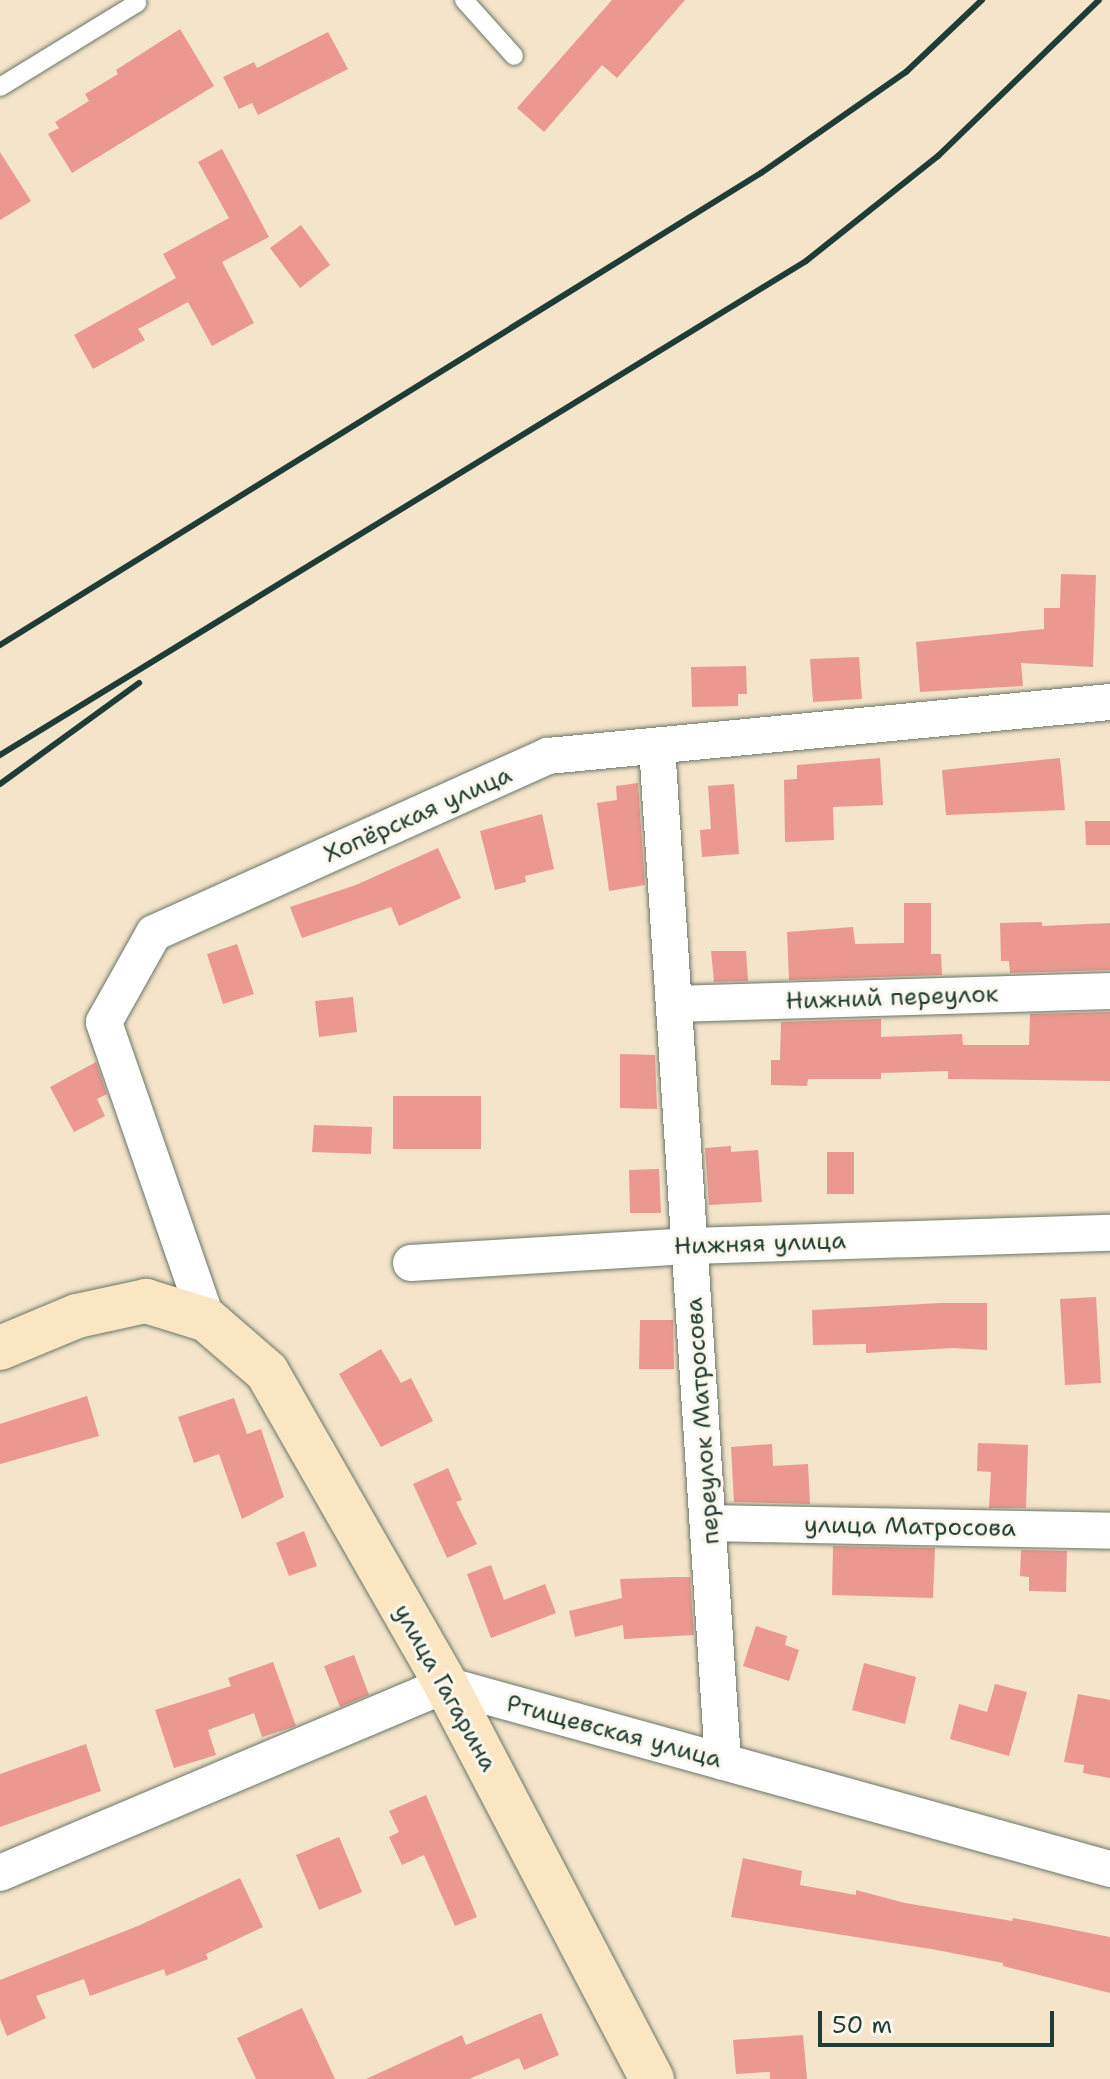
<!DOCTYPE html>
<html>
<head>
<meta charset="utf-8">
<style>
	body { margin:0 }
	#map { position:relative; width:1110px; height:2079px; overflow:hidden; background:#f4e4ca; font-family:"Shantell Sans",sans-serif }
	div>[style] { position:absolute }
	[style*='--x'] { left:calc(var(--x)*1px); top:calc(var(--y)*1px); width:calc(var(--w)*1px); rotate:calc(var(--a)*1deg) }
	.building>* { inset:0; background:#eb9890 }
	.roads { filter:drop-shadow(0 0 2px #6a7768) drop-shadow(0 0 2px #6a7768) }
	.lane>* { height:18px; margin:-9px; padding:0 9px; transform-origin:9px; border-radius:9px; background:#fff }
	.street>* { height:36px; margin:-18px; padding:0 18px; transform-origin:18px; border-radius:18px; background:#fff }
	.secondary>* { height:44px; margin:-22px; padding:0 22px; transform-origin:22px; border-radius:22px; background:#fbe6c4 }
	.rail>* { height:6px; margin:-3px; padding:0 3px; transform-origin:3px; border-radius:3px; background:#1f3d34 }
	span { translate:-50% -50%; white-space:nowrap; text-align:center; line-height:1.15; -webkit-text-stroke:6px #fbf7ec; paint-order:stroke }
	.street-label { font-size:24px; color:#1f3d34 }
	.scale { position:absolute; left:818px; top:2011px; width:236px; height:36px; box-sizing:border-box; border:4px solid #1f3d34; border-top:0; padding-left:10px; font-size:24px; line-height:28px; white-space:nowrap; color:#1f3d34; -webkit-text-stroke:6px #fbf7ec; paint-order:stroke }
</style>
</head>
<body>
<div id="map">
	<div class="building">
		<div style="clip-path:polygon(612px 0,685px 0,617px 78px,602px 65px,544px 132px,517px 108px)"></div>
		<div style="clip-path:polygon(180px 29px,214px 86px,72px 173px,48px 134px,59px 128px,55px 122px,89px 101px,85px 94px,118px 74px,116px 70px)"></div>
		<div style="clip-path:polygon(328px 32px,348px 69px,258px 115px,252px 103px,239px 109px,223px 77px,254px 62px,257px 68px)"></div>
		<div style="clip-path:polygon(222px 149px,269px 237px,222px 262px,254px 323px,212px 346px,188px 302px,138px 329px,145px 340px,93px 369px,74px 335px,176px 278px,163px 254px,229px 218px,198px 162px)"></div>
		<div style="clip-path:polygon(0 152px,31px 201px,0 220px)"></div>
		<div style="clip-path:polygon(301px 225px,330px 265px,300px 288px,270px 248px)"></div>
		<div style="clip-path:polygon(1061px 574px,1096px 575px,1093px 667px,1021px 663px,1023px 686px,920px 692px,916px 642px,1044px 629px,1044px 608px,1060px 608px)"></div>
		<div style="clip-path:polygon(859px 657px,862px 699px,813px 702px,810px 659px)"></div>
		<div style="clip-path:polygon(746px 666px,747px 694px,738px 694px,738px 706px,692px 707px,691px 667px)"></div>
		<div style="clip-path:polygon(880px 758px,883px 805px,833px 807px,834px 840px,785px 842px,784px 780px,797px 779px,797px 765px)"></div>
		<div style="clip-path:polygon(1060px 758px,1065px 810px,946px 815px,942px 770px)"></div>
		<div style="clip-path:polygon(638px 783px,645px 885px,609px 891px,597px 803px,617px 800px,616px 786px)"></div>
		<div style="clip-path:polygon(734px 784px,739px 854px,702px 857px,700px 830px,711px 829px,708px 786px)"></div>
		<div style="clip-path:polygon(542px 814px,554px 869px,525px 876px,526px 882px,495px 890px,480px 831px)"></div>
		<div style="clip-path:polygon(1085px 821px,1110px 821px,1110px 845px,1086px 845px)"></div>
		<div style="clip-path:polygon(438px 848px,461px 898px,399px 926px,391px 907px,302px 938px,290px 907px,356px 885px)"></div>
		<div style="clip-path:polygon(904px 903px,931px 903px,931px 954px,941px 954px,942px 975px,789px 980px,787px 932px,853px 927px,855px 944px,904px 943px)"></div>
		<div style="clip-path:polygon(1042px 922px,1042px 926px,1110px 923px,1110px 970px,1010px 973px,1009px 961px,1001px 961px,1000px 923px)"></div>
		<div style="clip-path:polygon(237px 944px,254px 994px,223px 1004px,207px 954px)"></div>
		<div style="clip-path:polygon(711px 951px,746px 951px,748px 981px,714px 982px)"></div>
		<div style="clip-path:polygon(353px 997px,357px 1032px,319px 1037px,315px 1001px)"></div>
		<div style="clip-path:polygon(1110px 1012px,1110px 1081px,948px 1079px,948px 1071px,881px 1073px,881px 1079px,808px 1079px,807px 1086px,771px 1085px,771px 1060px,780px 1060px,781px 1022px,881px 1019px,881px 1037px,962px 1034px,963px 1045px,1029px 1045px,1030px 1014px)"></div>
		<div style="clip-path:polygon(620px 1054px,655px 1055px,657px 1109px,620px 1108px)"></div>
		<div style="clip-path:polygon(96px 1062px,107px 1094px,97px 1099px,105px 1116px,74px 1132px,50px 1087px)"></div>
		<div style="clip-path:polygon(393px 1096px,481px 1096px,481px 1149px,393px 1149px)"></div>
		<div style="clip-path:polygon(314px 1125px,372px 1127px,371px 1154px,312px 1152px)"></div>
		<div style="clip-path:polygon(731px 1146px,731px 1152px,758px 1150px,762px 1202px,709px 1205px,705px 1148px)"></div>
		<div style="clip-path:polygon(827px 1152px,854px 1152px,854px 1194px,827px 1194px)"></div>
		<div style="clip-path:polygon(659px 1169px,661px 1213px,630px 1213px,629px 1170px)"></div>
		<div style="clip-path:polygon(1096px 1297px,1101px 1383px,1065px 1385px,1060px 1299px)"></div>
		<div style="clip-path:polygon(941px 1303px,987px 1303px,987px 1350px,953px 1348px,866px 1353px,866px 1344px,813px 1345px,812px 1310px)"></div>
		<div style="clip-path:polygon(640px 1320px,673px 1320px,674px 1369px,639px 1369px)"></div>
		<div style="clip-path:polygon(381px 1349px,401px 1383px,411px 1378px,433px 1421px,381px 1447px,339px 1374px)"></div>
		<div style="clip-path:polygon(87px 1396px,99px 1436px,0 1464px,0 1424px)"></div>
		<div style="clip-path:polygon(234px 1398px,247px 1434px,261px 1429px,284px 1497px,242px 1519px,219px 1454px,194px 1463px,178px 1417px)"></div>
		<div style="clip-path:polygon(978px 1443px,1028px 1445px,1026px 1508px,989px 1508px,991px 1472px,977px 1471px)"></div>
		<div style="clip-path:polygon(772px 1444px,773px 1466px,808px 1464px,810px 1504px,734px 1502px,731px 1447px)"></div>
		<div style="clip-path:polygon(448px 1468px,462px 1500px,456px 1502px,477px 1544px,447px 1558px,413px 1484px)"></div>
		<div style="clip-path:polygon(304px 1531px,317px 1566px,289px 1576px,276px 1543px)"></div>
		<div style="clip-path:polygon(833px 1546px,935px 1548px,933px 1598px,832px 1595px)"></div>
		<div style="clip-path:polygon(1021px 1550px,1067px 1551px,1066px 1592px,1029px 1591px,1029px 1577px,1020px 1576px)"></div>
		<div style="clip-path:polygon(491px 1565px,504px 1600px,545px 1584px,556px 1613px,491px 1638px,467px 1574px)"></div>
		<div style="clip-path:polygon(675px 1577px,690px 1577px,694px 1635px,624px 1639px,623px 1625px,575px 1637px,569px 1611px,622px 1598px,620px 1579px)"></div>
		<div style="clip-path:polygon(756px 1626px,787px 1636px,785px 1645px,799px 1650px,789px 1681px,743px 1666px)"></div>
		<div style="clip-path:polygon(354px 1655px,369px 1695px,340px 1707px,324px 1666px)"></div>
		<div style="clip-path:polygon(273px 1662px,296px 1726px,262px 1737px,254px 1713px,208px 1730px,216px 1755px,174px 1768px,155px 1710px,231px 1686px,228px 1678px)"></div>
		<div style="clip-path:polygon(864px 1663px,916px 1677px,905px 1724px,852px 1710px)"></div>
		<div style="clip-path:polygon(995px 1684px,1027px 1692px,1009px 1756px,950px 1739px,959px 1704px,987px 1712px)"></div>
		<div style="clip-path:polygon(1078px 1694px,1110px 1700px,1110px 1778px,1083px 1773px,1084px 1765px,1064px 1762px)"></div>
		<div style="clip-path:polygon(86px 1744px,101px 1791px,0 1827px,0 1774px)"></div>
		<div style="clip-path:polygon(426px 1795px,477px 1917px,455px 1926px,424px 1855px,402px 1865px,389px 1837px,399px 1832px,389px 1811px)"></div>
		<div style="clip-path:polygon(339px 1837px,362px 1892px,319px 1910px,296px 1855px)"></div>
		<div style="clip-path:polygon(743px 1858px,802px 1871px,800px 1885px,856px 1895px,856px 1890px,905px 1903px,1012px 1921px,1013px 1918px,1110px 1937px,1110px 1993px,1003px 1966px,1003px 1963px,937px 1950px,731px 1917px)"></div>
		<div style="clip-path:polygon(240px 1878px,263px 1927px,206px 1954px,208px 1959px,166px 1976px,164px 1969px,90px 1996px,84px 1979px,36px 1996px,46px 2018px,7px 2036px,0 2019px,0 1980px,138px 1926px)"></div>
		<div style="clip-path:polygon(302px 2008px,335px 2079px,256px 2079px,237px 2038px)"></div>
		<div style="clip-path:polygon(541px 2013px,559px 2055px,524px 2070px,519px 2058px,469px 2079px,366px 2079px,462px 2035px,466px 2045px)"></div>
		<div style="clip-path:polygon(803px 2035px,807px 2079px,770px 2079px,770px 2072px,736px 2074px,733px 2040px)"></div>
	</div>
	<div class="roads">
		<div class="lane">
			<div style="--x:464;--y:0;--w:75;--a:48.2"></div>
			<div style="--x:0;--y:87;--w:161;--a:-31.5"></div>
		</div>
		<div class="street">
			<div style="--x:657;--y:746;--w:1018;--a:86.28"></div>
			<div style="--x:675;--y:1004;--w:435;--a:-1.7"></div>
			<div style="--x:411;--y:1263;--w:281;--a:-3.5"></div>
			<div style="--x:691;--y:1246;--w:419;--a:-1.8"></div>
			<div style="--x:207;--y:1320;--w:315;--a:-109.1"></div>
			<div style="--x:104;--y:1022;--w:102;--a:-60.7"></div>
			<div style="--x:154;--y:933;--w:432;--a:-24.2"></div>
			<div style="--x:548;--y:756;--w:565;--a:-5.49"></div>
			<div style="--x:710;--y:1523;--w:400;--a:1.1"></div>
			<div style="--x:0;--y:1873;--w:484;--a:-22.9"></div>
			<div style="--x:446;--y:1685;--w:689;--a:15.49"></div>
		</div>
		<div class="secondary">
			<div style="--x:0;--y:1348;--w:83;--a:-22.6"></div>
			<div style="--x:77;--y:1316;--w:71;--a:-12.3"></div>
			<div style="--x:146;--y:1301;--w:64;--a:17.3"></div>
			<div style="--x:207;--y:1320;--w:79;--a:40.9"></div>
			<div style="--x:267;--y:1372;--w:361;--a:60.2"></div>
			<div style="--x:446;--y:1685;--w:445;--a:62.4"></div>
		</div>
	</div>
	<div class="rail">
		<div style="--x:0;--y:645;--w:895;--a:-31.81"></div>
		<div style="--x:761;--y:173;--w:177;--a:-34.9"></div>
		<div style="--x:906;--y:72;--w:105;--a:-43.5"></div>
		<div style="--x:0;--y:755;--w:945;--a:-31.5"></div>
		<div style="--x:806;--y:261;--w:169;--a:-38.5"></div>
		<div style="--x:938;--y:156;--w:224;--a:-44.1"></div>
		<div style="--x:0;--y:784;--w:172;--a:-36"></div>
	</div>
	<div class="street-label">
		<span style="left:418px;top:815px;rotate:-24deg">Хопёрская улица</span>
		<span style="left:892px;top:998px;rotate:-2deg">Нижний переулок</span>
		<span style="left:760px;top:1244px;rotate:-2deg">Нижняя улица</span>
		<span style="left:703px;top:1421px;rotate:-94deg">переулок Матросова</span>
		<span style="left:910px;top:1527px;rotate:1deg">улица Матросова</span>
		<span style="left:445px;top:1688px;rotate:61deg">улица Гагарина</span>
		<span style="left:614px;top:1732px;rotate:15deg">Ртищевская улица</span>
	</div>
	<div class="scale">50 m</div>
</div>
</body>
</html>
